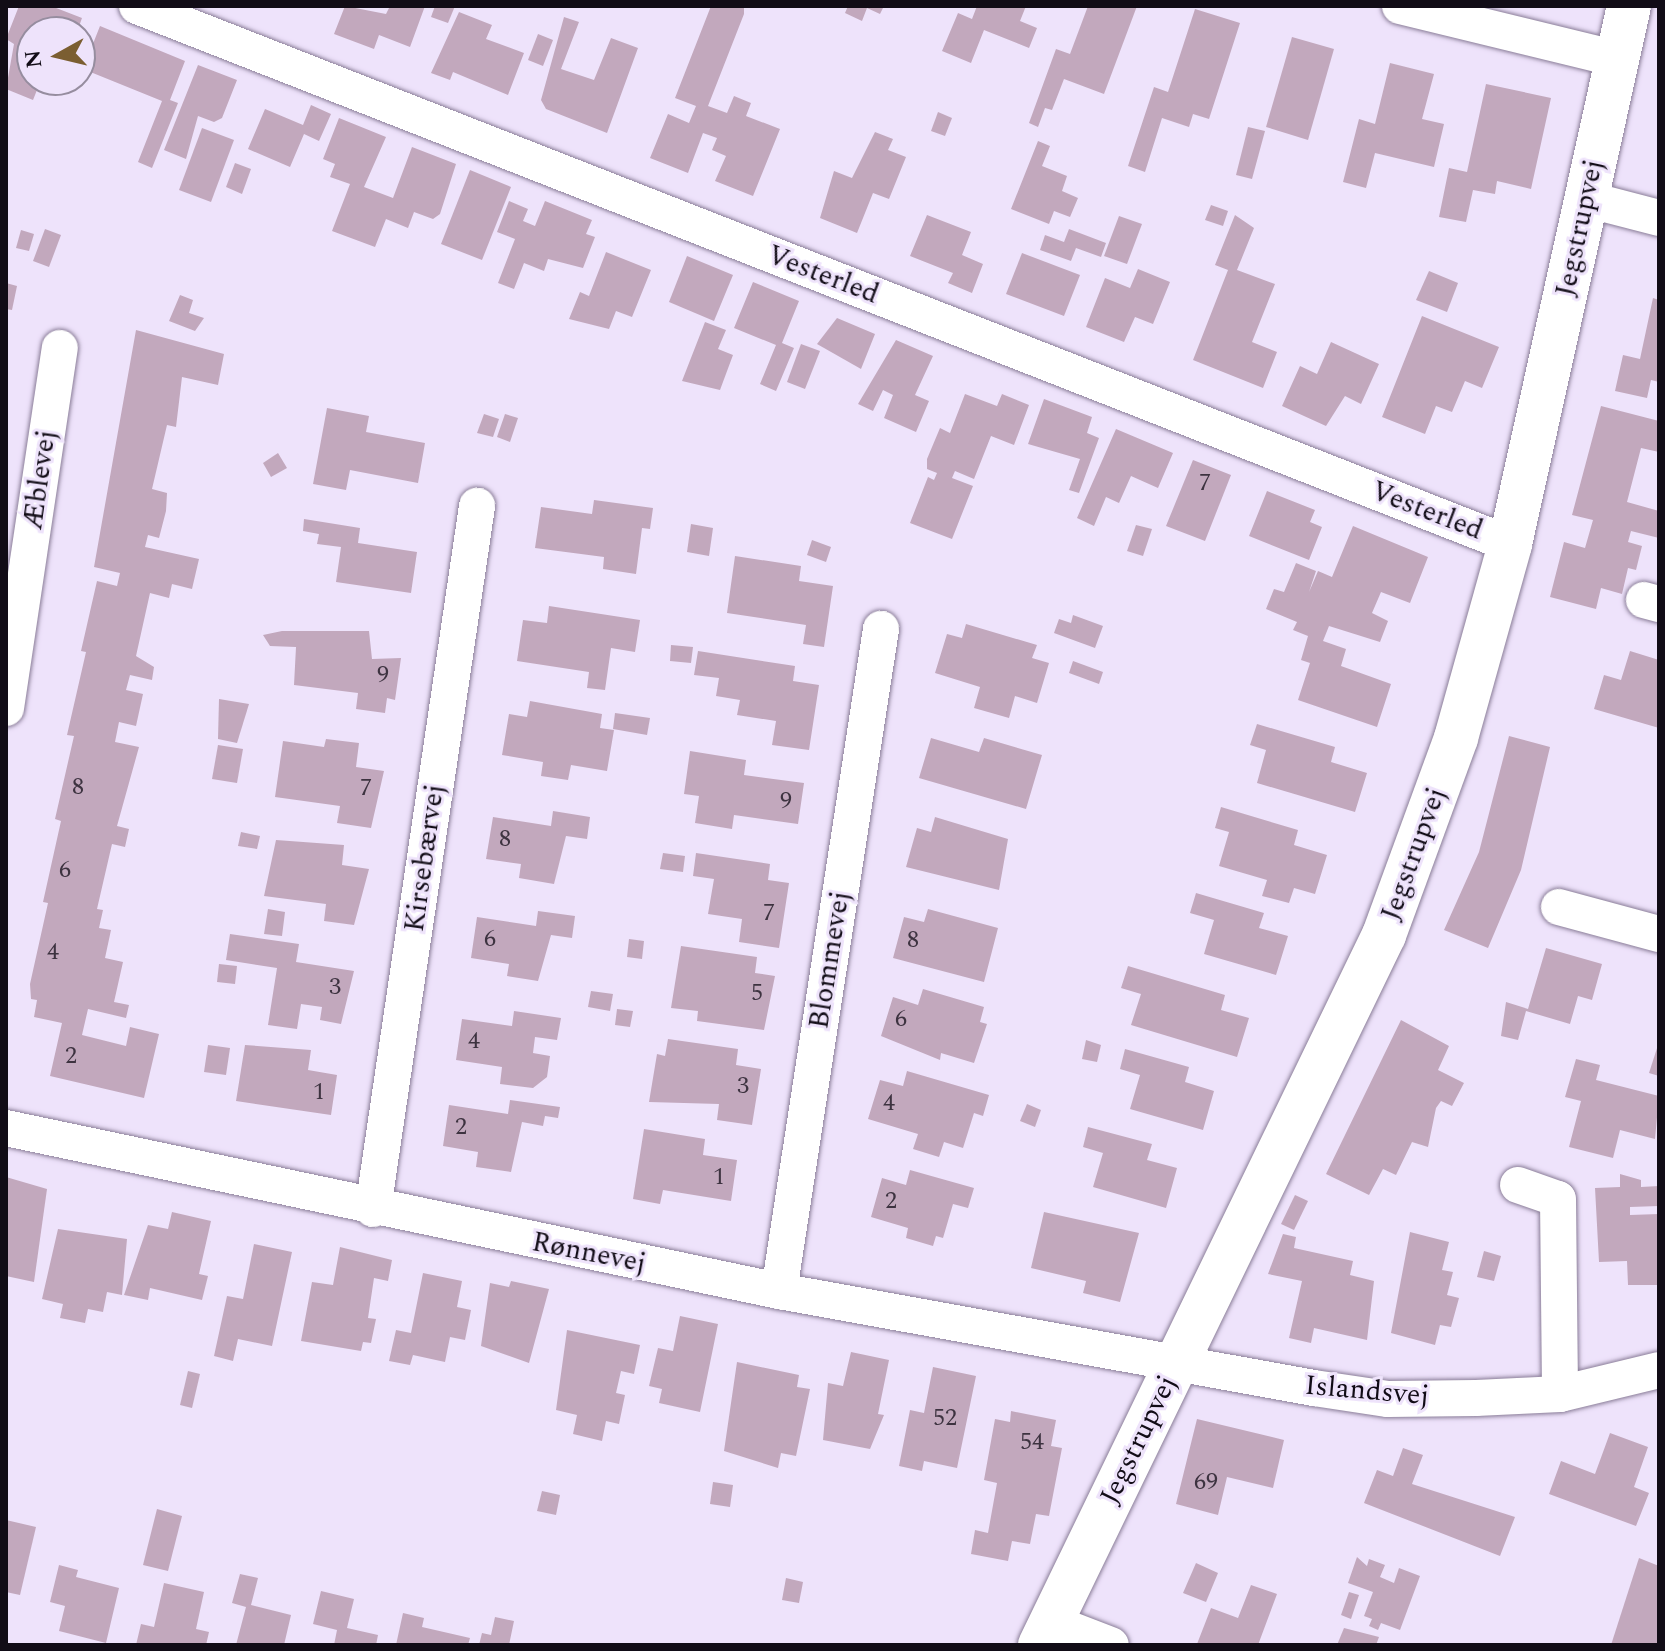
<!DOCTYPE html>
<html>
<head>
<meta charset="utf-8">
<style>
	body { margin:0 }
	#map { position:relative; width:1665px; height:1651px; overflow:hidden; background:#eee3fb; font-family:Spectral,serif }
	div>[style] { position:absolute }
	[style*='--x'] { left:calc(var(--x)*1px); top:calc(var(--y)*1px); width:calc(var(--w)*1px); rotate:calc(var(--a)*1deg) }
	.building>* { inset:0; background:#c2a8bd }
	.roads { filter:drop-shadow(0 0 2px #8a7d98) drop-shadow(0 0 2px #8a7d98) }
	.minor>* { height:36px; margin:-18px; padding:0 18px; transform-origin:18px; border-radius:18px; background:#fff }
	.tertiary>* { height:44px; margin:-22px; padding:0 22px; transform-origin:22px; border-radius:22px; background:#fff }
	span { translate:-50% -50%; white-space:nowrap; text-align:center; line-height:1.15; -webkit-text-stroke:6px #eee3fb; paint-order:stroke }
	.number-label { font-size:24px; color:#3d3340 }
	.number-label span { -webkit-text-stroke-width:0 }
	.street-label { font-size:28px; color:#110c16 }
	.frame { position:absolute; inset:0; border:8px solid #110c16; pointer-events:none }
	.north { position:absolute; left:16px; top:16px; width:80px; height:80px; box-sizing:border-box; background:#eee3fb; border:2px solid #968d9f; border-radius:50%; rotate:262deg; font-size:22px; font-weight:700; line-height:32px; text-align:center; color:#110c16 }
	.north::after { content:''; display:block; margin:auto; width:28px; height:36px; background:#7b5e31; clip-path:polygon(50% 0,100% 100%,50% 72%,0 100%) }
</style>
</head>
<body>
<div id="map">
	<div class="building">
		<div style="clip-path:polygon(19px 6px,51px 6px,82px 18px,77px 32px,32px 32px,32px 80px,41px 80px,33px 100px,6px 89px,14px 44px,6px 39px)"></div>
		<div style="clip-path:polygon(345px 6px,386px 14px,390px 6px,425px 6px,410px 47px,379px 35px,374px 49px,334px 34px)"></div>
		<div style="clip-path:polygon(435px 6px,455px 6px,448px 23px,431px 17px)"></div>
		<div style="clip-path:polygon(711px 6px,744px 6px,744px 14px,708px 106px,727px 113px,734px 96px,751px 103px,746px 116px,780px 129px,753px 196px,715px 181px,726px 156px,712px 150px,717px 138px,703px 133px,688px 173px,650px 158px,668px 114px,689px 123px,696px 106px,675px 98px)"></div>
		<div style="clip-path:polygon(848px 6px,884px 6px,880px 14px,867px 8px,862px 21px,845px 13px)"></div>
		<div style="clip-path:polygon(977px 6px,1026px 6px,1020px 21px,1037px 28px,1029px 48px,984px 30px,971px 63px,942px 51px,958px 13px,972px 19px)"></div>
		<div style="clip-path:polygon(1088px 6px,1137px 6px,1104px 94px,1064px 79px,1052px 110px,1045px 108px,1038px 127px,1029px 123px,1056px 49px,1070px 54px)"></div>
		<div style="clip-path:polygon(1195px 9px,1240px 23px,1209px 119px,1193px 114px,1189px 127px,1162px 118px,1145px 172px,1128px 166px,1154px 87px,1168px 92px)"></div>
		<div style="clip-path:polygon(459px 12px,492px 25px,486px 39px,524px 53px,508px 95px,453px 72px,450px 80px,431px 73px)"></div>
		<div style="clip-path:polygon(564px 17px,579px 22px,561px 69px,594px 80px,611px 38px,638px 48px,607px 133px,546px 109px,541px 100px)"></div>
		<div style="clip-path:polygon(100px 26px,185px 61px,170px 100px,178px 103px,152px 168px,138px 162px,162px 101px,83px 69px)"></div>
		<div style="clip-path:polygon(538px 34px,553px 40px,543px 66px,528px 60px)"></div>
		<div style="clip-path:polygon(1292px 37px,1334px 49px,1308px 140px,1266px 127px)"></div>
		<div style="clip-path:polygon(1390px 63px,1434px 74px,1422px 119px,1444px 124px,1434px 167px,1375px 153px,1366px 188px,1343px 182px,1359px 119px,1375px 124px)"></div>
		<div style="clip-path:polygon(198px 65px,237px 80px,222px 118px,214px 122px,198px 116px,186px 159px,164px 150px)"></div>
		<div style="clip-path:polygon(1486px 84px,1551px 98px,1531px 189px,1497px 181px,1495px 194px,1473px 190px,1466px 222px,1439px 217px,1449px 168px,1467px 172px)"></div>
		<div style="clip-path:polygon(311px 105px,331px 114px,319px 141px,304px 134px,290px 167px,248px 149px,265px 109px,303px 125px)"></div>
		<div style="clip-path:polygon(938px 112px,952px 118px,945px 136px,931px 131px)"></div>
		<div style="clip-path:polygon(339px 118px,386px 137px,364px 187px,393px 198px,412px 147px,456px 164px,440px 214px,433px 219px,414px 212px,408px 228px,386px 219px,375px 247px,332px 231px,350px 184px,330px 177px,335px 164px,323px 159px)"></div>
		<div style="clip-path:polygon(1248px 127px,1265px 131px,1252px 179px,1236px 175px)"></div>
		<div style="clip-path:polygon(202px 128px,234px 140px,211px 202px,179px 190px)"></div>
		<div style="clip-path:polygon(875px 132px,893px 139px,888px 150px,906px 157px,889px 199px,873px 193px,857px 233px,820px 218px,834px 171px,852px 178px)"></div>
		<div style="clip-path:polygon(1038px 141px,1050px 146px,1042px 166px,1067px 176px,1062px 191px,1078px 198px,1070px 217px,1054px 211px,1049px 224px,1011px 209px)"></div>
		<div style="clip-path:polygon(235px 163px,251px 169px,242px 194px,226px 187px)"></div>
		<div style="clip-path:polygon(470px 170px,511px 187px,482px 260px,441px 244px)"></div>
		<div style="clip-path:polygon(509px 201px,528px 209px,523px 221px,535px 226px,545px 201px,592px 220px,586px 234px,595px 237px,583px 268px,548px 259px,544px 271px,524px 263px,514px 289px,498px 283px,515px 239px,497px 232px)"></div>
		<div style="clip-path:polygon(1211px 205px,1228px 211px,1223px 226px,1205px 220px)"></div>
		<div style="clip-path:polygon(927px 215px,971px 232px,962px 255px,983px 264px,972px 293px,948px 283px,953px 273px,910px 256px)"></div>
		<div style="clip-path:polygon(1235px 215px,1254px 228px,1237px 270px,1275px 284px,1252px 342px,1277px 352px,1263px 388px,1193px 360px,1228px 270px,1215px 265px)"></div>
		<div style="clip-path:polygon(1119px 216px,1142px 224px,1127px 264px,1104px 256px)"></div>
		<div style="clip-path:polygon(45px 229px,61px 235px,49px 267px,33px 261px)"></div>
		<div style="clip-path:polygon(1069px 229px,1106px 243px,1101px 257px,1076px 248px,1071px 261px,1040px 250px,1045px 235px,1064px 242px)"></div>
		<div style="clip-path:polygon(21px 230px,34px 234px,29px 251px,16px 248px)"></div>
		<div style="clip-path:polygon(606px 252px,651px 270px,632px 317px,616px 311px,609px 329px,569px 319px,580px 292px,589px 296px)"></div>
		<div style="clip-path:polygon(1022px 253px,1080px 275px,1064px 316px,1006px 294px)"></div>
		<div style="clip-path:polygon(687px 256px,733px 275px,714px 321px,669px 302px)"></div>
		<div style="clip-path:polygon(1138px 269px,1170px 282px,1153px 324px,1135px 317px,1124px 342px,1086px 327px,1105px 278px,1130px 288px)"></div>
		<div style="clip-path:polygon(1429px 271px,1458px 283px,1447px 312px,1416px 300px)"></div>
		<div style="clip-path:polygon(753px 282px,799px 301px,782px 343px,794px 348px,776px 391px,760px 384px,776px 345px,734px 328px)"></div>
		<div style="clip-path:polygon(6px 283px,17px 286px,12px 310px,6px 309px)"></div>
		<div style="clip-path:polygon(180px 295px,193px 300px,189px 313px,204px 318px,195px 331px,169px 321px)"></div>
		<div style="clip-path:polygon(1653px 298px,1659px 300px,1659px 382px,1651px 380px,1647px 398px,1615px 391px,1623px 355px,1640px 359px)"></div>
		<div style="clip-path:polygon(1422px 316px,1499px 347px,1482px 388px,1465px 381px,1452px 412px,1436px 406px,1425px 434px,1382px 417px)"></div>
		<div style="clip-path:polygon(837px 318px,875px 334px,861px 369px,817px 344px)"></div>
		<div style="clip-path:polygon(705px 322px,726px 330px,718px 349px,733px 355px,720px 390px,682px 381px)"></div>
		<div style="clip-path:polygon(136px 330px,224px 354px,218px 385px,182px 377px,176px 427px,167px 425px,152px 489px,167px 493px,166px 511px,159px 538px,148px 535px,145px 547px,199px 559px,192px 589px,172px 584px,169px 598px,150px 593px,136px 656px,154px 667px,152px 680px,130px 675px,126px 690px,143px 694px,136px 726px,119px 722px,115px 742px,139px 747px,117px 826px,129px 829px,125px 847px,112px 844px,97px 909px,103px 910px,99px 928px,111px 930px,105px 958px,123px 962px,114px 1002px,129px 1005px,126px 1018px,88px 1009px,82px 1035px,126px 1046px,130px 1027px,159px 1034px,144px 1098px,50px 1076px,62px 1023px,34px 1017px,37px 1000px,31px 999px,30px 984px,48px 903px,43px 902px,61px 821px,55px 819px,74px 736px,67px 735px,86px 652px,81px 651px,97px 581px,117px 586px,120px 573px,94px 567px)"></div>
		<div style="clip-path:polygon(896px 340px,933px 356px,915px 395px,929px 401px,916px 432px,884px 418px,893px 395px,883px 390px,873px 411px,858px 404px)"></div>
		<div style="clip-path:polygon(1331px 342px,1379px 364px,1361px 404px,1345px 396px,1326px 426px,1282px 406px,1300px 366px,1317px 374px)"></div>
		<div style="clip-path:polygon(801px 344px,820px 351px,805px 389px,787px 382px)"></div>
		<div style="clip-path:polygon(965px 394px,997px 406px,1002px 394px,1029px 405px,1014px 445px,991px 436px,974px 479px,955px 471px,952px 478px,973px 486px,952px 539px,910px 523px,928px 477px,934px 480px,937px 473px,927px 469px,927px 459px,940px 428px,950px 433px)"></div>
		<div style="clip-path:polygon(1044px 399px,1092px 417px,1087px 433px,1099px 438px,1079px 493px,1069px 490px,1080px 459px,1028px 444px)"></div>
		<div style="clip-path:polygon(1601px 406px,1659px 421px,1659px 452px,1641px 448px,1627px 502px,1659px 511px,1659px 538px,1631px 531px,1628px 542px,1642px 546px,1636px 570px,1628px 568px,1622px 594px,1601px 588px,1596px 609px,1550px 597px,1564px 542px,1585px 548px,1593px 520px,1572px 515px)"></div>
		<div style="clip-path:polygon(327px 408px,369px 416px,366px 432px,425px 443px,418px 483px,350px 470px,346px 490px,313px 484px)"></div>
		<div style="clip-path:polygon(484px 414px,499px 419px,493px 437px,477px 433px)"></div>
		<div style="clip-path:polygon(505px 414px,518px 418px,510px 442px,497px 437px)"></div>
		<div style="clip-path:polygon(1116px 429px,1173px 453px,1158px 488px,1131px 476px,1119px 503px,1106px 497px,1094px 526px,1077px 518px)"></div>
		<div style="clip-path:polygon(278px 453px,287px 468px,271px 477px,263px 463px)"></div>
		<div style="clip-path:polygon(1193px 460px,1231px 475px,1205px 541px,1166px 526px)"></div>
		<div style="clip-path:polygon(1267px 491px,1315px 510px,1310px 522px,1322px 527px,1309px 560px,1249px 536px)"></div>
		<div style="clip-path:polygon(594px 500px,653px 508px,650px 529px,642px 528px,636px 574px,603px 569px,604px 557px,535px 548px,541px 507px,592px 514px)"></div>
		<div style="clip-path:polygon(304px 519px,360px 528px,358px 543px,417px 552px,411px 593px,336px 582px,341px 547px,317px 544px,319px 534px,303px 531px)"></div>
		<div style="clip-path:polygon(691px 524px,713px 528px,709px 556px,687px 552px)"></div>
		<div style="clip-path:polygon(1136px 525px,1152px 529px,1143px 556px,1127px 551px)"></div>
		<div style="clip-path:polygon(1353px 526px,1428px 557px,1410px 603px,1381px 592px,1372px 613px,1388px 621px,1380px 642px,1329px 626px,1323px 641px,1346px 649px,1341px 666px,1391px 684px,1377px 727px,1298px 700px,1310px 663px,1301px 660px,1308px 636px,1293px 630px,1297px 622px,1266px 609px,1274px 589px,1284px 592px,1296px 563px,1316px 571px,1309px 592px,1318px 571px,1332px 577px)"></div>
		<div style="clip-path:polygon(812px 540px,831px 547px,826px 562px,807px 555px)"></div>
		<div style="clip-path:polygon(735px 556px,801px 566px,799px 581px,833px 586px,824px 647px,803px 644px,806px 625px,727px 613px)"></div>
		<div style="clip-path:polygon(549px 606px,640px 620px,635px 652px,611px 648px,605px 690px,587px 688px,589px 672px,517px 661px,523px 620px,547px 623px)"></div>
		<div style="clip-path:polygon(1073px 615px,1103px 626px,1095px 648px,1054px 633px,1059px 619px,1071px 623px)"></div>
		<div style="clip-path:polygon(966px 624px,1037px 645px,1032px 658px,1049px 663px,1037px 703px,1015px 696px,1009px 718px,974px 708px,980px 687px,935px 673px,947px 634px,962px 638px)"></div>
		<div style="clip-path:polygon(282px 631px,369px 631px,372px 659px,401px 658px,395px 700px,387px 698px,385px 713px,356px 709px,358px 693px,294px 685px,296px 647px,270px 646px,263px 635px)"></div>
		<div style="clip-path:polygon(671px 645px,693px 647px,691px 663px,670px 661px)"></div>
		<div style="clip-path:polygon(698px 651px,795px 666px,793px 681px,819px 685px,809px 750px,772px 745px,776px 721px,737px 715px,740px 700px,716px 696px,719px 678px,694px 675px)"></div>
		<div style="clip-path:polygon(1630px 651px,1659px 660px,1659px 728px,1594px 709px,1604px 675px,1621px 680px)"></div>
		<div style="clip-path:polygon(1073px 661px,1103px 672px,1099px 684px,1069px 673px)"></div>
		<div style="clip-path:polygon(219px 699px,249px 704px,237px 743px,218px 739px)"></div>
		<div style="clip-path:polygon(530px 701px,602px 714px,600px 728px,614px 730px,607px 771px,571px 765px,568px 780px,541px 776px,543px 762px,502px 755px,509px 714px,527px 717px)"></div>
		<div style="clip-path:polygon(615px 713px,650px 718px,647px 735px,613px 729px)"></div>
		<div style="clip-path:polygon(1257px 724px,1335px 747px,1331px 762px,1367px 773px,1355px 812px,1257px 783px,1266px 750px,1250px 745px)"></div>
		<div style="clip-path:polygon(1509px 736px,1550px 747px,1521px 870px,1488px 948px,1444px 930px,1479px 852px)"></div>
		<div style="clip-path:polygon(931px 738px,979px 752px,984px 738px,1042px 755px,1026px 809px,919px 778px)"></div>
		<div style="clip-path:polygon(326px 739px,359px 743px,356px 767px,384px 771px,371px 828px,337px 823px,340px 806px,275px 797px,283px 741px,324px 747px)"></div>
		<div style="clip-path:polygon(218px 745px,243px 749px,237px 783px,212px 779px)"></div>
		<div style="clip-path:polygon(690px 751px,746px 760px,744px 775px,804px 783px,798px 824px,734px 815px,732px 829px,695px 823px,699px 796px,684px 794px)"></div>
		<div style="clip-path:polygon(1221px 807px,1298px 830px,1294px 845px,1327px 855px,1315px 894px,1294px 888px,1289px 903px,1262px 896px,1267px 880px,1219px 866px,1229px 832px,1215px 828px)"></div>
		<div style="clip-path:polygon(553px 811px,590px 817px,587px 839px,566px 836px,554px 884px,519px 878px,521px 864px,486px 859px,493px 817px,551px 826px)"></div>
		<div style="clip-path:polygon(935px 817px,1008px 839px,999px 890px,906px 867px,917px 828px,931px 832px)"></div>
		<div style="clip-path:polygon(241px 832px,260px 836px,257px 849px,238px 846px)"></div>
		<div style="clip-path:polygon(276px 840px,344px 845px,342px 865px,369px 869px,354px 925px,324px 921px,326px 904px,264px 896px)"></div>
		<div style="clip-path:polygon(663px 853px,685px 856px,683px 872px,660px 869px)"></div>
		<div style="clip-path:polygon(696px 853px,770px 864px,768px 880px,789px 883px,779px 948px,739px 942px,742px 919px,708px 914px,714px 879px,693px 876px)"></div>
		<div style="clip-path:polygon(1196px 893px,1264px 913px,1259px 928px,1288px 936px,1276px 975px,1204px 954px,1214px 920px,1190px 913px)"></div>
		<div style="clip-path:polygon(268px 909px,285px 912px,282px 936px,264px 934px)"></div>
		<div style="clip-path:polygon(928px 909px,998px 928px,984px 982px,893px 958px,904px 917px,924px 922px)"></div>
		<div style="clip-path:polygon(538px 911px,575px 916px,572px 938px,551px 935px,538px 981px,507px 976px,509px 964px,471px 958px,477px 917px,536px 926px)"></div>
		<div style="clip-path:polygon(230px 934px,299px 944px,296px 962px,354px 971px,341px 1024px,320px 1020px,322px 1007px,301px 1004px,297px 1029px,268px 1025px,277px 968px,226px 960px)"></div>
		<div style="clip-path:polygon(629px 939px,644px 941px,642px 959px,627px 957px)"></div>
		<div style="clip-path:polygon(681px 946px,757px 957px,755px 973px,775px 976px,764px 1030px,697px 1021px,698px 1011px,671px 1008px)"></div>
		<div style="clip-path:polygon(1546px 948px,1602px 964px,1592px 1000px,1578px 996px,1570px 1024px,1526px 1011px,1518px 1040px,1501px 1036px,1506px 1002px,1528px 1009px)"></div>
		<div style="clip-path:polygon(219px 964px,237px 966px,235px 984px,217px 982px)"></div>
		<div style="clip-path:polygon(1128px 966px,1225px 995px,1221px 1010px,1249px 1018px,1237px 1057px,1131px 1025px,1141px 994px,1121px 988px)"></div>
		<div style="clip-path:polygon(923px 989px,984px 1007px,980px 1022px,987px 1024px,974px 1063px,941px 1053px,940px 1060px,881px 1036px,893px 997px,918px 1005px)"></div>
		<div style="clip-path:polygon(591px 991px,613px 994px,610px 1011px,588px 1007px)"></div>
		<div style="clip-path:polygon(617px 1009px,633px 1011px,630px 1027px,615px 1025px)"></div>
		<div style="clip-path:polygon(514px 1011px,561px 1018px,557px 1040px,535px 1037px,533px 1053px,550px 1056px,547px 1077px,533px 1088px,500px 1084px,502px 1067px,456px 1060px,462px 1019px,512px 1026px)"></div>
		<div style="clip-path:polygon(1401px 1020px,1449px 1046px,1438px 1070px,1464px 1083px,1452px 1106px,1441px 1101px,1436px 1108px,1428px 1147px,1412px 1142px,1396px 1175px,1383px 1169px,1369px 1195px,1326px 1174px)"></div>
		<div style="clip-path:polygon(668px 1039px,738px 1049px,736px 1065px,761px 1069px,752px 1125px,717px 1120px,719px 1104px,649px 1102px,657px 1054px,665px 1056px)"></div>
		<div style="clip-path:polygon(1086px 1040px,1101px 1045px,1097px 1062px,1082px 1059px)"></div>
		<div style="clip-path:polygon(1659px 1042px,1659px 1076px,1649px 1073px)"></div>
		<div style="clip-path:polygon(208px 1045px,230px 1048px,226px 1075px,204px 1072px)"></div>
		<div style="clip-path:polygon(245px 1045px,311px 1050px,308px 1070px,337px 1075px,331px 1115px,236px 1101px)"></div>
		<div style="clip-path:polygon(1125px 1049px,1189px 1067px,1185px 1082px,1214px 1091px,1203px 1130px,1130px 1109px,1140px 1075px,1120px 1069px)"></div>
		<div style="clip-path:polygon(1576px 1059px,1600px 1065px,1596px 1080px,1659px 1096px,1655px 1139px,1620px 1130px,1613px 1158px,1569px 1147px,1581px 1101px,1565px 1097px)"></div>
		<div style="clip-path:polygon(907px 1071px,989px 1095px,983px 1116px,974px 1113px,963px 1148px,944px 1142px,939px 1157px,913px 1149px,918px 1134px,868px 1119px,880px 1080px,903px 1086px)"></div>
		<div style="clip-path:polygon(510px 1100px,560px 1107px,558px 1118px,545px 1116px,543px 1126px,522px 1122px,511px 1172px,476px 1167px,478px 1152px,443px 1146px,449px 1105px,508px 1114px)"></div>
		<div style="clip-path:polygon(1027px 1104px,1041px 1110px,1035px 1127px,1020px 1121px)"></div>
		<div style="clip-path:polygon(1088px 1127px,1152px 1144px,1147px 1160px,1177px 1168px,1166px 1208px,1093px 1187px,1103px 1153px,1083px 1147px)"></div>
		<div style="clip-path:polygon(644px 1129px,705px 1139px,703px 1155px,737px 1160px,731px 1201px,663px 1190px,660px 1204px,633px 1199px)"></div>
		<div style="clip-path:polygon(910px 1170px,974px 1188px,968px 1208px,953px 1204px,943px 1238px,936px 1236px,933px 1246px,906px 1238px,908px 1228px,871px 1217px,882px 1178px,906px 1185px)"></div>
		<div style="clip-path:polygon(1620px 1174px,1641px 1180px,1641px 1187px,1659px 1186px,1659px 1206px,1630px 1207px,1630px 1215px,1659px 1214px,1659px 1285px,1628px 1285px,1627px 1261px,1599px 1262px,1595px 1188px,1620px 1187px)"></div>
		<div style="clip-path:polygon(6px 1177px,47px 1189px,34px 1282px,6px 1276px)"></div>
		<div style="clip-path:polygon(1295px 1195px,1308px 1201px,1294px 1230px,1281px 1224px)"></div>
		<div style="clip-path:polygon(172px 1212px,211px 1221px,199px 1274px,208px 1276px,202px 1300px,150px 1288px,148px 1300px,124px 1295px,148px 1225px,168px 1229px)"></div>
		<div style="clip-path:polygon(1044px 1212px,1139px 1233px,1120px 1302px,1083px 1293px,1086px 1281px,1031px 1268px)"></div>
		<div style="clip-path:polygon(58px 1229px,127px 1239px,122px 1295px,107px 1292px,103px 1312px,88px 1309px,85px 1323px,60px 1318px,63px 1304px,42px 1299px)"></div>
		<div style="clip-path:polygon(1410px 1232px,1449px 1242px,1442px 1270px,1453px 1272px,1447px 1295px,1459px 1298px,1451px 1327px,1440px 1325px,1435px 1345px,1391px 1333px)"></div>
		<div style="clip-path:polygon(1283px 1234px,1296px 1237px,1294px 1248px,1353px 1261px,1350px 1275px,1374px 1281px,1367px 1340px,1314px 1328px,1311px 1343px,1289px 1338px,1302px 1281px,1268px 1274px)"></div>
		<div style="clip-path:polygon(254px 1244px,292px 1252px,272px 1346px,238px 1339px,233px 1361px,214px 1356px,227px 1296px,243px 1299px)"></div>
		<div style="clip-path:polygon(340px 1247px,392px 1260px,388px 1281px,374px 1278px,368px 1318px,376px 1319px,371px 1343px,363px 1342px,361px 1351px,301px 1341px,312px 1282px,333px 1285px)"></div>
		<div style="clip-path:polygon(1484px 1251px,1501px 1256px,1494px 1281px,1477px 1277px)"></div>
		<div style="clip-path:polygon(423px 1273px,462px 1281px,457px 1307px,471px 1310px,465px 1340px,450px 1337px,445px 1362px,413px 1355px,410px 1365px,389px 1361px,396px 1330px,411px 1333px)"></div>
		<div style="clip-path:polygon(511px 1281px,549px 1289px,529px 1363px,481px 1346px,490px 1283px,509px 1287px)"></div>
		<div style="clip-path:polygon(680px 1316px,718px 1324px,700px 1412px,659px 1403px,662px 1389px,649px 1386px,658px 1348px,673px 1351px)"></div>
		<div style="clip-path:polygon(567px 1330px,640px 1345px,634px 1374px,621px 1371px,616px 1393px,625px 1395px,619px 1424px,606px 1421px,602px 1441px,573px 1434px,577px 1415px,556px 1410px)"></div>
		<div style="clip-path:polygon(851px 1352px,889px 1360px,878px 1414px,884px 1415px,870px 1449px,823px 1440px,828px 1383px,843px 1386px)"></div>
		<div style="clip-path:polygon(737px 1362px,799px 1375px,797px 1387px,810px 1389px,796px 1456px,781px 1453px,778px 1468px,724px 1451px)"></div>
		<div style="clip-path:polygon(933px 1367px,976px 1376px,957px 1468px,924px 1461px,922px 1471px,899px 1466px,910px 1410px,924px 1413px)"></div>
		<div style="clip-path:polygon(188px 1371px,200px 1374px,192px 1408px,180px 1405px)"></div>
		<div style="clip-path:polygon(1011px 1411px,1056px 1420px,1051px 1446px,1062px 1448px,1049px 1516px,1036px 1514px,1030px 1544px,1012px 1541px,1008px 1561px,971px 1554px,975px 1530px,988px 1533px,997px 1483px,984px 1480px,995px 1419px,1010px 1422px)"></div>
		<div style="clip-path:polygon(1197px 1419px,1284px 1440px,1273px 1488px,1227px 1477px,1218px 1515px,1176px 1504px)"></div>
		<div style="clip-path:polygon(1610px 1433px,1648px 1447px,1634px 1487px,1649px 1493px,1636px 1526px,1549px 1494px,1561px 1461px,1595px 1474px)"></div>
		<div style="clip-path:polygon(1403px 1448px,1423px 1455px,1412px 1484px,1515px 1517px,1500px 1556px,1364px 1503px,1377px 1470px,1393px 1476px)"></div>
		<div style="clip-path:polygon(713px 1482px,733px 1485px,730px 1507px,710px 1504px)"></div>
		<div style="clip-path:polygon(542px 1491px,560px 1495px,556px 1515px,537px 1511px)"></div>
		<div style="clip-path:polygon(157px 1509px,182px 1516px,168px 1571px,143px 1565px)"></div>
		<div style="clip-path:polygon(6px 1520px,36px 1527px,20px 1595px,6px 1592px)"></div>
		<div style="clip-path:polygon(1357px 1557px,1367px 1566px,1369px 1559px,1385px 1565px,1380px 1577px,1394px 1583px,1399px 1568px,1420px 1576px,1400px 1630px,1381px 1623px,1378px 1630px,1369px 1626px,1372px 1619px,1364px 1616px,1373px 1592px,1348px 1583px)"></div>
		<div style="clip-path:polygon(1639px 1558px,1659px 1566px,1659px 1645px,1611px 1645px)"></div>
		<div style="clip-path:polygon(1196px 1563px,1218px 1573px,1206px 1602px,1183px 1593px)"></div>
		<div style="clip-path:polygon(59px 1565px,78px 1570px,76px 1577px,119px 1588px,106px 1643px,59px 1631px,65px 1606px,50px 1602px)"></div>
		<div style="clip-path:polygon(240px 1574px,258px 1578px,251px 1605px,291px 1615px,284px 1645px,236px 1645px,246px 1607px,232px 1603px)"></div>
		<div style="clip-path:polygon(786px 1578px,803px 1582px,799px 1603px,782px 1600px)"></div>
		<div style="clip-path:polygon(164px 1583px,204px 1592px,196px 1629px,209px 1632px,206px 1645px,136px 1645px,141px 1624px,154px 1627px)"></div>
		<div style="clip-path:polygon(1251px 1585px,1277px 1594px,1258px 1645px,1197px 1644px,1211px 1608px,1238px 1618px)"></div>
		<div style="clip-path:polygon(321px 1591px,354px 1599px,347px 1628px,378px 1635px,376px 1645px,334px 1645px,337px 1630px,313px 1624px)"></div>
		<div style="clip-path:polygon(1349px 1592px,1359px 1595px,1351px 1619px,1341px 1615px)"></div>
		<div style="clip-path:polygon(403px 1613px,424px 1618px,422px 1627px,470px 1638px,468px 1645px,396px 1645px)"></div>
		<div style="clip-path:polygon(495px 1617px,514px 1621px,509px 1645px,479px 1645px,482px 1633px,491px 1635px)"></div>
		<div style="clip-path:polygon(1344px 1628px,1379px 1637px,1376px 1645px,1337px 1645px)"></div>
	</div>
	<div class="roads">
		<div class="minor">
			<div style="--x:137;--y:6;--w:1475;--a:21.4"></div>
			<div style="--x:1400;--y:6;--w:223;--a:13.7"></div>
			<div style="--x:1586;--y:199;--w:75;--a:14.6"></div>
			<div style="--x:1644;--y:600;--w:16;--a:15"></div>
			<div style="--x:6;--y:708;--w:364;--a:-81.5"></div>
			<div style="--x:1559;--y:907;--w:104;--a:15.1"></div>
			<div style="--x:6;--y:1128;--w:790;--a:11.91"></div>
			<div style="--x:779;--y:1291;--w:544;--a:10.28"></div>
			<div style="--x:1314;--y:1388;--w:75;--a:8.5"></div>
			<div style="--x:1388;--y:1399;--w:88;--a:-0.7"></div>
			<div style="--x:1476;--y:1398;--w:84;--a:-2.7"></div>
			<div style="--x:1560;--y:1394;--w:102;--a:-13.6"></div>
			<div style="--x:1518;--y:1185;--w:42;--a:19.3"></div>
			<div style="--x:1558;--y:1199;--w:195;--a:89.4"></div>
			<div style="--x:373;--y:1209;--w:711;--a:-81.58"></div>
			<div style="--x:779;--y:1291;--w:670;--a:-81.24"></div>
			<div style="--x:1051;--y:1622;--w:64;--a:21"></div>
		</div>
		<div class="tertiary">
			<div style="--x:1040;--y:1645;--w:789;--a:-64.15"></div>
			<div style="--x:1384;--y:935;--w:210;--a:-69.9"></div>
			<div style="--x:1456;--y:738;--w:201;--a:-74.4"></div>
			<div style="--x:1510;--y:544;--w:551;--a:-77.53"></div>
		</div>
	</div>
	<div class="number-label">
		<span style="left:1205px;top:484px">7</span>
		<span style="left:383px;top:676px">9</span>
		<span style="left:78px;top:788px">8</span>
		<span style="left:366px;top:789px">7</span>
		<span style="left:786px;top:802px">9</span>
		<span style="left:505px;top:840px">8</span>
		<span style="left:65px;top:871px">6</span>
		<span style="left:769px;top:914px">7</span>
		<span style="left:490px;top:940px">6</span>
		<span style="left:913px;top:941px">8</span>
		<span style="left:53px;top:953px">4</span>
		<span style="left:335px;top:988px">3</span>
		<span style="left:757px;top:994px">5</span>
		<span style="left:901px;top:1020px">6</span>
		<span style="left:474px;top:1042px">4</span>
		<span style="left:71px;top:1057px">2</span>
		<span style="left:743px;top:1087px">3</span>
		<span style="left:319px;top:1093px">1</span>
		<span style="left:889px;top:1104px">4</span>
		<span style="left:461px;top:1128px">2</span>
		<span style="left:719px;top:1178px">1</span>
		<span style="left:891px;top:1202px">2</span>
		<span style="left:945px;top:1419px">52</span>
		<span style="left:1032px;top:1443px">54</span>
		<span style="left:1206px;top:1483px">69</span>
	</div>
	<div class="street-label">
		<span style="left:1580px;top:228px;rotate:-78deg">Jegstrupvej</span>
		<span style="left:823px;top:275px;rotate:21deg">Vesterled</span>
		<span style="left:40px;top:480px;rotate:-82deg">Æblevej</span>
		<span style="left:1427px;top:511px;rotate:21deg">Vesterled</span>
		<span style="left:1414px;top:854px;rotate:-70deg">Jegstrupvej</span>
		<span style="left:425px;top:858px;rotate:-82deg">Kirsebærvej</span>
		<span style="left:830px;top:960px;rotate:-81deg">Blommevej</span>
		<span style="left:589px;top:1253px;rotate:11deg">Rønnevej</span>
		<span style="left:1367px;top:1391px;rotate:5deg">Islandsvej</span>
		<span style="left:1139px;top:1440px;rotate:-64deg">Jegstrupvej</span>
	</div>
	<div class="frame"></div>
	<div class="north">N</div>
</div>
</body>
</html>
